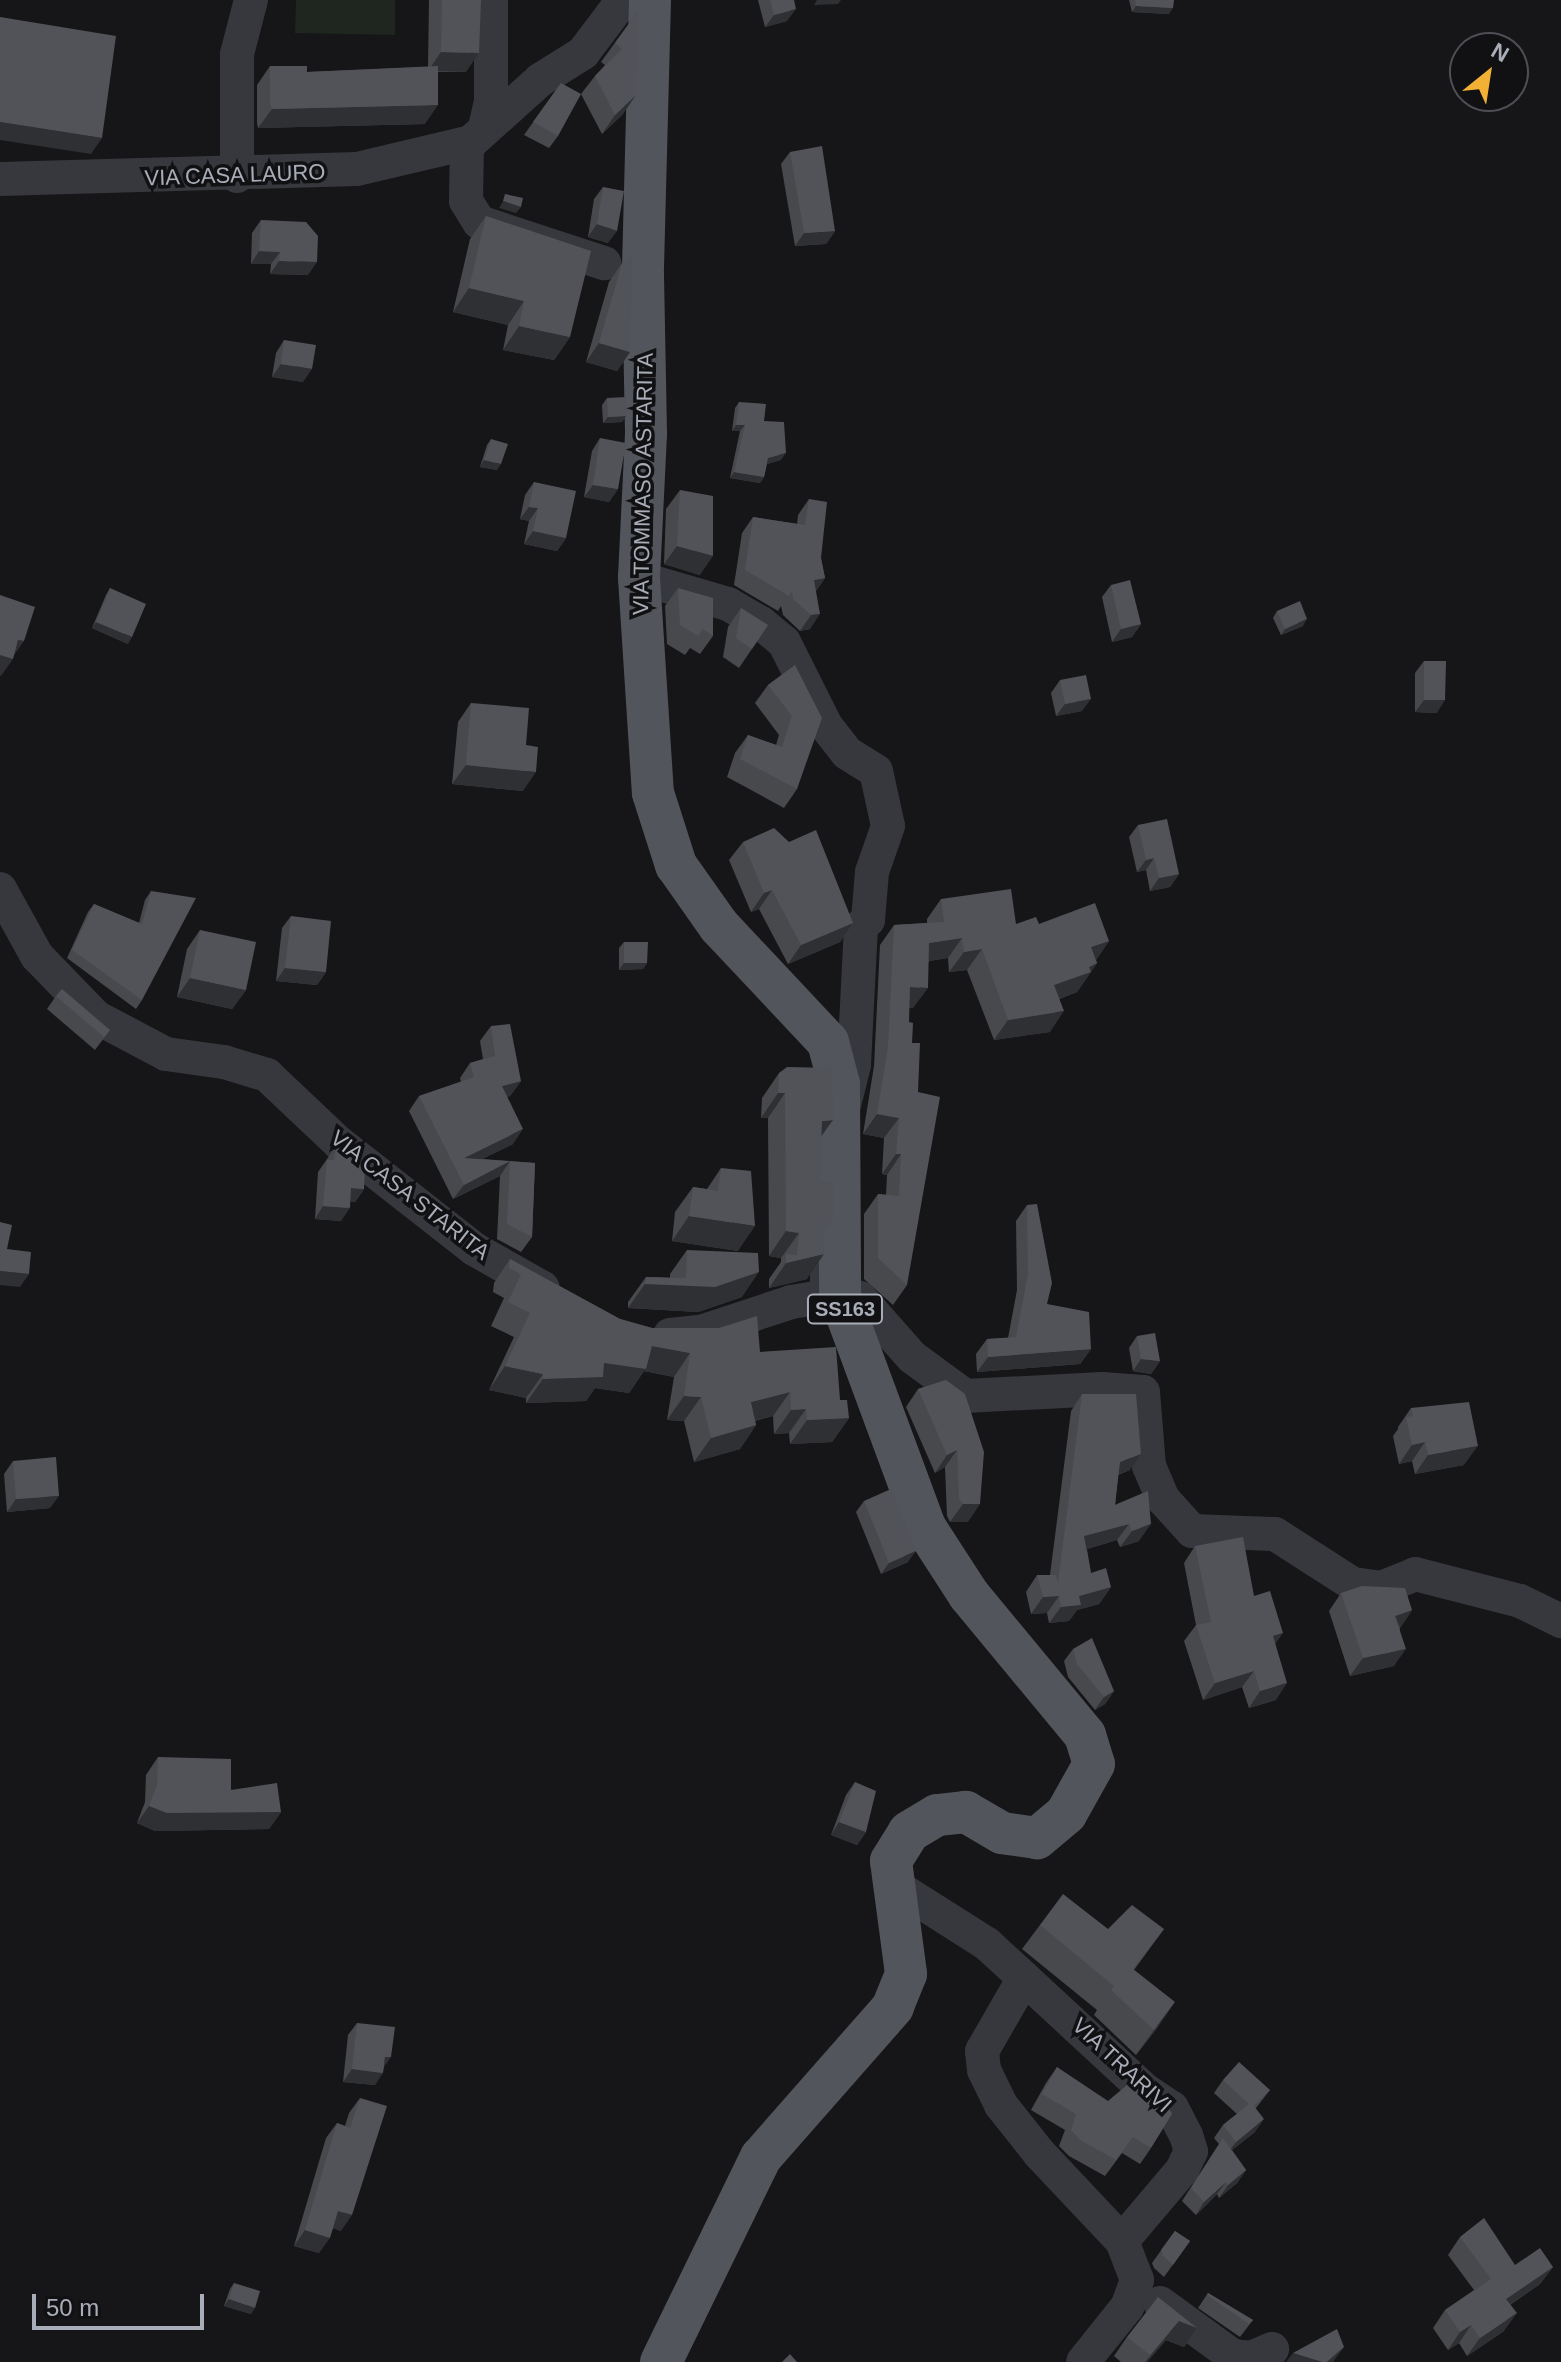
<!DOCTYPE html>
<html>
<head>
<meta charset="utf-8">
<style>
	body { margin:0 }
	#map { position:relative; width:1561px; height:2362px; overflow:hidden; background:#161618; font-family:Arial,sans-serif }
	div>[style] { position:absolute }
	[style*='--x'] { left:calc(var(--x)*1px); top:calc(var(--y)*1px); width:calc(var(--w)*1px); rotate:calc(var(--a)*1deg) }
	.green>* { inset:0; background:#1e261f }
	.minor>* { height:34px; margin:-17px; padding:0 17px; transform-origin:17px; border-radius:17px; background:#37383d }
	.major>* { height:42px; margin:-21px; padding:0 21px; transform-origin:21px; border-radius:21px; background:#53555c }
	.wall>* { inset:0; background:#47494d }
	.shaded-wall>* { inset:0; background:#2f3033 }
	.building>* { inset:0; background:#525359 }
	span { translate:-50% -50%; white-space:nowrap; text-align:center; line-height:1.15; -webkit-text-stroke:7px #111113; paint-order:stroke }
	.shield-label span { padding:2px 6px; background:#111113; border:2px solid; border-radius:6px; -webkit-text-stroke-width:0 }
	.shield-label { font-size:20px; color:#a8adb8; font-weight:700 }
	.street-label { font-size:22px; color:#a8adb8 }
	.north { position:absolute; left:1449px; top:32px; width:80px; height:80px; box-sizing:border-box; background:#111113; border:2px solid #4d4f55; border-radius:50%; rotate:30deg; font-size:22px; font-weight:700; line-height:32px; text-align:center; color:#a8adb8 }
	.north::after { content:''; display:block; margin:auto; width:28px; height:36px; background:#f2b134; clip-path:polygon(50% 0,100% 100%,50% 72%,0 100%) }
	.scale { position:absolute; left:32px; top:2294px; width:172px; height:36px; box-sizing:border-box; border:4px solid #a8adb8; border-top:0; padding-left:10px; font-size:24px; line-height:28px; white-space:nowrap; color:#a8adb8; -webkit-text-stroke:6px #111113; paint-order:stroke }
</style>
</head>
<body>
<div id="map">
	<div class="green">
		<div style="clip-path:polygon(296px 0,395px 0,395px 35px,295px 33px)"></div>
	</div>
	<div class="minor">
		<div style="--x:486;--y:123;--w:23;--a:-77"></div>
		<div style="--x:491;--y:101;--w:101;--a:-90"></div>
		<div style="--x:467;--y:143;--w:58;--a:91"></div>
		<div style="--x:466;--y:201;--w:25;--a:58"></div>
		<div style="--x:479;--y:222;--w:132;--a:18.2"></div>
		<div style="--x:237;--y:176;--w:122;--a:-90"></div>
		<div style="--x:237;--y:54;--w:56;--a:-75.5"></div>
		<div style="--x:0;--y:179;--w:357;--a:-1.6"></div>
		<div style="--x:357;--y:169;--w:117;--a:-13.3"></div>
		<div style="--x:471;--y:142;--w:93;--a:-41.9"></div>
		<div style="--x:540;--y:80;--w:51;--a:-32.1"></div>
		<div style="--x:583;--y:53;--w:66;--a:-53"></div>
		<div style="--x:639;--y:578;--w:93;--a:16.3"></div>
		<div style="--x:728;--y:604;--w:38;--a:30"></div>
		<div style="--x:761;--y:623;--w:30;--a:40"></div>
		<div style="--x:784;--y:642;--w:94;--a:63.4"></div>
		<div style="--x:826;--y:726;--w:34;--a:52"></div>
		<div style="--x:847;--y:753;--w:34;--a:32"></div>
		<div style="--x:876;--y:771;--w:56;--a:77.7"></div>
		<div style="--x:888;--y:826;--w:49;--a:109.2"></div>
		<div style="--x:872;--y:872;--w:48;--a:94.8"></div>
		<div style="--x:868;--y:920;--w:9;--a:139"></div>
		<div style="--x:861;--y:926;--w:139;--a:92.9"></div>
		<div style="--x:854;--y:1065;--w:41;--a:104"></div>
		<div style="--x:0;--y:889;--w:77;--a:61.1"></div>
		<div style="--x:37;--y:956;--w:85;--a:46"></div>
		<div style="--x:96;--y:1017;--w:79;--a:27.9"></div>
		<div style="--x:166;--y:1054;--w:59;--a:7.9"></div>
		<div style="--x:224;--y:1062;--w:45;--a:16.8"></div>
		<div style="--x:267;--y:1075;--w:99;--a:43.4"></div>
		<div style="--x:339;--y:1143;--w:172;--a:38.1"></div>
		<div style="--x:474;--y:1249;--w:79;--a:29.5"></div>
		<div style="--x:840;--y:1297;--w:20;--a:3"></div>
		<div style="--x:860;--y:1298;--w:79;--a:48.6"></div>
		<div style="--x:912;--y:1357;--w:66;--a:36.3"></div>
		<div style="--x:965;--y:1396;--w:137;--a:-2.9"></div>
		<div style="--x:1102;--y:1389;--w:41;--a:4.2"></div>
		<div style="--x:1143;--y:1392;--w:74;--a:85.4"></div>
		<div style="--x:1149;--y:1466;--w:36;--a:67"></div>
		<div style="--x:1163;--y:1499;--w:43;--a:47.8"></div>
		<div style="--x:1192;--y:1531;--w:83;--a:2.1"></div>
		<div style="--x:1275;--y:1534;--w:93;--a:32.7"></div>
		<div style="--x:1353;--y:1584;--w:28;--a:8"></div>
		<div style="--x:1381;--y:1588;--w:37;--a:-22"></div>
		<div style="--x:1415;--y:1574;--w:108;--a:14.4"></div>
		<div style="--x:1520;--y:1601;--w:46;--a:26"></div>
		<div style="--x:670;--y:1335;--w:31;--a:-6"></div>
		<div style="--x:701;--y:1332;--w:95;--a:-18.4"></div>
		<div style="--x:791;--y:1302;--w:36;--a:-9"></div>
		<div style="--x:827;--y:1296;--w:37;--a:-90"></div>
		<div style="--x:891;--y:1883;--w:114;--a:32.4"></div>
		<div style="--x:987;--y:1944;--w:50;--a:42.6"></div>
		<div style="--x:1024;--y:1978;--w:84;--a:119.9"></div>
		<div style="--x:982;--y:2051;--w:19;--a:84"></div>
		<div style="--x:984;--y:2070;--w:39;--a:64"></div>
		<div style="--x:1001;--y:2105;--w:61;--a:51.6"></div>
		<div style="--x:1039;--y:2153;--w:121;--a:46.7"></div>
		<div style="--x:1122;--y:2241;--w:42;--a:69"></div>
		<div style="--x:1137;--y:2280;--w:29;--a:110"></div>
		<div style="--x:1127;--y:2307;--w:70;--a:128.7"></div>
		<div style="--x:1024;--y:1978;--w:165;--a:42.8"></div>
		<div style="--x:1145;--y:2090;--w:32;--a:34"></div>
		<div style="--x:1172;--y:2108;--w:30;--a:63"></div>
		<div style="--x:1186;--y:2135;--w:17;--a:73"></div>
		<div style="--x:1191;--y:2151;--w:21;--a:115"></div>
		<div style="--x:1182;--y:2170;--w:93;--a:130.2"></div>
		<div style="--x:1160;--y:2303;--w:90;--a:36"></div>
		<div style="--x:1233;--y:2356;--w:18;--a:6"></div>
		<div style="--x:1251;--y:2358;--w:23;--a:-23"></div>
	</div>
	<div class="major">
		<div style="--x:650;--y:0;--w:276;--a:91.5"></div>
		<div style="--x:643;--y:276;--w:158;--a:88.9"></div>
		<div style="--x:646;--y:434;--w:144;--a:92.8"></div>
		<div style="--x:639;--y:578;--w:215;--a:86.3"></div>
		<div style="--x:653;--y:793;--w:76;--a:72.3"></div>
		<div style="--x:676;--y:865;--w:75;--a:54.8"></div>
		<div style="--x:719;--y:926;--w:159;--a:46.8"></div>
		<div style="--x:828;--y:1042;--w:43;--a:75.3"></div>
		<div style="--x:839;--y:1084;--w:213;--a:89.7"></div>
		<div style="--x:840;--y:1297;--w:245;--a:69.7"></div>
		<div style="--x:925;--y:1527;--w:81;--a:57.1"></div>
		<div style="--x:969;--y:1595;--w:182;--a:50.4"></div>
		<div style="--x:1085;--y:1735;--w:30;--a:73"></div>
		<div style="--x:1094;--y:1764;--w:57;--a:119.2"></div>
		<div style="--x:1066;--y:1814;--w:38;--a:140"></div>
		<div style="--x:1037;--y:1838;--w:35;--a:-172"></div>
		<div style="--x:1002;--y:1833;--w:42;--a:-149.7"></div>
		<div style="--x:966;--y:1812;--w:29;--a:174"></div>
		<div style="--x:937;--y:1815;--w:33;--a:149"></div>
		<div style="--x:909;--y:1832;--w:34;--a:122"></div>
		<div style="--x:891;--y:1861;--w:114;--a:82.4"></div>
		<div style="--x:906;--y:1974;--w:35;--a:112"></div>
		<div style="--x:893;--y:2007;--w:200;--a:131.3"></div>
		<div style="--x:761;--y:2157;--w:228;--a:116"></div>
	</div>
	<div class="wall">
		<div style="clip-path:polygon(429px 0,481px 0,466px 72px,438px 72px,425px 124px,258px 128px,257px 123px,257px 85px,270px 66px,307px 72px,428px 67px)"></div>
		<div style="clip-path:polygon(758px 0,794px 0,787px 21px,765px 27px)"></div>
		<div style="clip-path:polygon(1129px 0,1174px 0,1169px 14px,1132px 12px)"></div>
		<div style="clip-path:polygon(638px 11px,623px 114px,602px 134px,581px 94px,595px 76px,605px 65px,601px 62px)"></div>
		<div style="clip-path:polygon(561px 83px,558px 136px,549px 148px,524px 135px)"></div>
		<div style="clip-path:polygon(790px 152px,835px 231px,826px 244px,795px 246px,781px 164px)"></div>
		<div style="clip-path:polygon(603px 187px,608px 243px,588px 237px,594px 199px)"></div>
		<div style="clip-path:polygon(486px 216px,570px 337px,554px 360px,503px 350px,508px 325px,453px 312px,470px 239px)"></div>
		<div style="clip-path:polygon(261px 220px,308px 275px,270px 274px,271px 264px,251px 264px,252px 233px)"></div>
		<div style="clip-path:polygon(622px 263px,630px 352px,617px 371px,586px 362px,609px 282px)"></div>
		<div style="clip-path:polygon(284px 340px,303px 382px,272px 377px,276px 353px)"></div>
		<div style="clip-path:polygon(607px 398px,626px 416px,622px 422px,603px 423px,602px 405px)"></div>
		<div style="clip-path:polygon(739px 402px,764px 421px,781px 460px,767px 464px,764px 477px,760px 483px,730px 478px,740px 431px,732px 431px,735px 408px)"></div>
		<div style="clip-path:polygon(600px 438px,618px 489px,609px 502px,584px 497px,592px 451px)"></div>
		<div style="clip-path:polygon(491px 439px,497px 470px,480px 467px,487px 445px)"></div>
		<div style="clip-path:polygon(534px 482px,566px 538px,557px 551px,524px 544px,529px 521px,520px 519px,525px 495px)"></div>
		<div style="clip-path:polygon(680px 490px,700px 575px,664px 564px,666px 509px)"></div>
		<div style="clip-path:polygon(809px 499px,825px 578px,816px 591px,810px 629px,800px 631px,783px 615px,781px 606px,778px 611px,734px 585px,742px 533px,753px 517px,797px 524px,798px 515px)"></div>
		<div style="clip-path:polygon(1111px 585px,1141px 624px,1132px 637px,1112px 642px,1102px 597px)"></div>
		<div style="clip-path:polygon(110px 588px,128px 644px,92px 628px,106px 595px)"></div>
		<div style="clip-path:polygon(678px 588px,713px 636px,700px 654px,690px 648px,685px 655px,667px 644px,665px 606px)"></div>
		<div style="clip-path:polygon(741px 608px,768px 625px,739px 668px,723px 657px,728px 627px)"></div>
		<div style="clip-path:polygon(1277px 611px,1303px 626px,1281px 635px,1273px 618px)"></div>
		<div style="clip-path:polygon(1424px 661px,1437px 713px,1415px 712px,1415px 673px)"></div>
		<div style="clip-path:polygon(795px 665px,797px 789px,784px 808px,727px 777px,735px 753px,748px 735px,776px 745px,779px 735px,755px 703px,768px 685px)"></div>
		<div style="clip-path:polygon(1060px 680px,1082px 711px,1056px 716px,1051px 693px)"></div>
		<div style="clip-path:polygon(471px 703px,526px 745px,523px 791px,452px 784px,458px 722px)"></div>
		<div style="clip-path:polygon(1138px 825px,1179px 874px,1170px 887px,1150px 891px,1146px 870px,1137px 872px,1129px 837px)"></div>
		<div style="clip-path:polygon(743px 842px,853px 923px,840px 942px,788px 964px,759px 909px,751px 912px,729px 860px)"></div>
		<div style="clip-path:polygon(151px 891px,142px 1000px,136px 1009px,67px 958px,88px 912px,94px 904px,139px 923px,145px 900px)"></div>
		<div style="clip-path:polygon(941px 899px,1016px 924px,1039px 924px,1109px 941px,1096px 960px,1097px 963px,1077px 992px,1059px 999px,1050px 1032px,994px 1040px,967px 970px,949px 972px,948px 958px,929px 961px,913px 1008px,909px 1008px,907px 1285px,893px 1305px,864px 1279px,864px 1214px,878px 1194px,886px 1195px,887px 1175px,882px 1174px,884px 1138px,863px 1134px,874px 1066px,880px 945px,894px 925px,927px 923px,927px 919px)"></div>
		<div style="clip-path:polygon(291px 916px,326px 972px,317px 985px,276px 981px,282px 928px)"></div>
		<div style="clip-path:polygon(200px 930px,246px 990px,232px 1009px,177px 997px,187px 949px)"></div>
		<div style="clip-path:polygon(624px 942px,647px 963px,643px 969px,619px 970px,619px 948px)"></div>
		<div style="clip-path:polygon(56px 996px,110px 1030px,95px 1050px,47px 1009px)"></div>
		<div style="clip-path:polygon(491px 1026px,521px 1081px,510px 1096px,507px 1097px,513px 1144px,482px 1159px,535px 1163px,532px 1237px,521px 1252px,497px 1239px,500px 1176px,453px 1199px,409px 1111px,419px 1096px,461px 1082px,460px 1078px,470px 1063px,483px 1059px,480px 1041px)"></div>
		<div style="clip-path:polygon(779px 1073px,821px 1137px,820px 1180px,824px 1233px,807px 1279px,769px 1288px,769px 1279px,781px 1262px,781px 1258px,769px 1256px,768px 1118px,761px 1118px,762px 1098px)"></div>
		<div style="clip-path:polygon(336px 1146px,364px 1189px,355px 1202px,350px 1201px,341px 1221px,315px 1219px,318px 1172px)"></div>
		<div style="clip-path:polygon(721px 1168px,738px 1251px,672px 1241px,675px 1212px,693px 1187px,707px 1189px)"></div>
		<div style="clip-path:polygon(1027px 1205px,1047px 1304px,1091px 1349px,1080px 1364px,977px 1372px,976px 1354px,987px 1339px,1008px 1338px,1017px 1290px,1016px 1221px)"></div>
		<div style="clip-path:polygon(687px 1250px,742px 1297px,698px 1312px,628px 1308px,628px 1302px,646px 1277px,670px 1278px,670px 1274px)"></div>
		<div style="clip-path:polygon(510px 1259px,620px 1319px,652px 1328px,760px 1352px,840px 1400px,849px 1418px,832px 1442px,790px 1444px,789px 1433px,774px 1434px,773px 1416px,755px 1421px,756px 1425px,740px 1449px,694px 1462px,684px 1421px,667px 1420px,674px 1377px,644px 1371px,629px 1393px,595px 1388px,586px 1401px,526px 1403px,526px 1398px,489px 1390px,514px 1337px,491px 1326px,504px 1298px,493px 1292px,494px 1283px)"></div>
		<div style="clip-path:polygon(1137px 1336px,1160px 1361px,1151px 1374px,1133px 1371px,1129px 1348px)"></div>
		<div style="clip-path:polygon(946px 1380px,968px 1522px,950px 1522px,947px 1516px,945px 1467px,935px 1473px,906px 1407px,918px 1389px)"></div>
		<div style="clip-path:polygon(1082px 1394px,1130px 1470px,1118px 1475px,1115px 1505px,1148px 1491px,1139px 1541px,1120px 1547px,1117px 1540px,1087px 1549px,1091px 1573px,1111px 1587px,1099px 1604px,1077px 1610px,1069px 1621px,1049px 1623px,1047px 1613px,1031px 1614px,1026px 1592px,1037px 1575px,1050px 1575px,1071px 1411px)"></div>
		<div style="clip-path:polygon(1411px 1408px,1464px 1465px,1415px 1474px,1412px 1461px,1399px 1464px,1393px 1436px,1398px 1429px,1398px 1427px)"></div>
		<div style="clip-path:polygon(13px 1461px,50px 1508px,7px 1512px,4px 1474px)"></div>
		<div style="clip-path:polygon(864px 1501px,908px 1562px,881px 1574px,856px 1512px)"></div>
		<div style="clip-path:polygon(1195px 1546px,1254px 1596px,1275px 1644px,1276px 1700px,1249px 1708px,1242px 1687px,1203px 1700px,1184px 1641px,1196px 1625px,1184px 1563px)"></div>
		<div style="clip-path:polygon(1341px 1593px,1412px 1610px,1400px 1628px,1394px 1666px,1350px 1676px,1329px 1611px)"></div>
		<div style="clip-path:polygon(1073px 1649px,1114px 1691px,1105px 1704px,1095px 1710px,1068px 1677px,1064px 1661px)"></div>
		<div style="clip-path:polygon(158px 1757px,281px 1812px,269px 1829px,155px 1831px,137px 1823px,145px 1802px,146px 1775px)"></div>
		<div style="clip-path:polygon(855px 1782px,866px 1832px,857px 1845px,831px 1835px,846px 1795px)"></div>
		<div style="clip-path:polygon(1040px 1925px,1108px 1929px,1164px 1929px,1134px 1970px,1158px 2027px,1136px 2055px,1094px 2015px,1097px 2010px,1022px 1949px)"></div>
		<div style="clip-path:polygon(357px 2023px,384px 2068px,375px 2085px,343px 2082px,348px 2035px)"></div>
		<div style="clip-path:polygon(1057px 2067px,1151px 2148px,1140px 2164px,1122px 2153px,1105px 2176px,1069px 2156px,1059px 2146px,1065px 2130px,1031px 2110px,1046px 2083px)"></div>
		<div style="clip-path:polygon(1223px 2080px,1270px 2090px,1256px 2108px,1255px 2132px,1232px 2150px,1246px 2170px,1237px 2183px,1219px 2198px,1217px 2194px,1196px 2215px,1182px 2201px,1219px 2144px,1214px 2138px,1223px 2125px,1237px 2114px,1214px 2093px)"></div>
		<div style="clip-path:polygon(360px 2098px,341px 2231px,333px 2228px,319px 2253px,294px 2246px,326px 2138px,337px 2123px,345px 2126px,349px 2113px)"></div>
		<div style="clip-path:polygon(1175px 2231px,1190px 2241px,1164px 2277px,1154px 2268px,1152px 2263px)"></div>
		<div style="clip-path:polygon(1460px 2237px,1515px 2265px,1553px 2267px,1540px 2284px,1510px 2305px,1504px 2331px,1467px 2356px,1459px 2343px,1448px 2350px,1433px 2328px,1445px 2310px,1474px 2290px,1448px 2255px)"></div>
		<div style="clip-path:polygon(234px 2283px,251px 2314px,224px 2306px,230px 2289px)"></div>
		<div style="clip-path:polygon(1208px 2293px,1253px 2320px,1240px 2337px,1198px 2308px)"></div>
		<div style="clip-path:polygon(1197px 2328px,1184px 2347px,1166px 2340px,1147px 2362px,1121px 2362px,1114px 2356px,1127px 2337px)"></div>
	</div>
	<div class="shaded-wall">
		<div style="clip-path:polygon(817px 0,841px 0,838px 4px,814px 5px)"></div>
		<div style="clip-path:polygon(1136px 6px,1173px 8px,1169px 14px,1132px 12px)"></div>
		<div style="clip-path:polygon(796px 9px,787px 21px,765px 27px,774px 15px)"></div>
		<div style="clip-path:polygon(441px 52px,479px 53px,466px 72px,428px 71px)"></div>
		<div style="clip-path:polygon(636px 95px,623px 114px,602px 134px,615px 115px)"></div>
		<div style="clip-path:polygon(438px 105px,425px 124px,258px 128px,272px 109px)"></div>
		<div style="clip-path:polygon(0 122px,102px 138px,91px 154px,0 140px)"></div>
		<div style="clip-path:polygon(503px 201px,521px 207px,516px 213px,499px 208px)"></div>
		<div style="clip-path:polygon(597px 224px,617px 231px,608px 243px,588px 237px)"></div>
		<div style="clip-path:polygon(835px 231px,826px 244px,795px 246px,804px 233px)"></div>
		<div style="clip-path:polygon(259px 251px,280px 252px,271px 264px,251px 264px)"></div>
		<div style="clip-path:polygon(279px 261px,317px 262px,308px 275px,270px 274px)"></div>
		<div style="clip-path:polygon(469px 288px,524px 301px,508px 325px,453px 312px)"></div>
		<div style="clip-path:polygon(519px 326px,570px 337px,554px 360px,503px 350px)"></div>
		<div style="clip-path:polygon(599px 343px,630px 352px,617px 371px,586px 362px)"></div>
		<div style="clip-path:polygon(281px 364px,312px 369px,303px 382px,272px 377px)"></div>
		<div style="clip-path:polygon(626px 416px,622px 422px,603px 423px,608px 417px)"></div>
		<div style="clip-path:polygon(736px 425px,745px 425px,740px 431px,732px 431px)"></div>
		<div style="clip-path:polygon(786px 453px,781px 460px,764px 465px,768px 458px)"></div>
		<div style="clip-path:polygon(484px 460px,501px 464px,497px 470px,480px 467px)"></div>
		<div style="clip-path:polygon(734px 472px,764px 477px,760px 483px,730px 478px)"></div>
		<div style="clip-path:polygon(593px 485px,618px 489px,609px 502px,584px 497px)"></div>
		<div style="clip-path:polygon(529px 507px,538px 508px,529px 521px,520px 519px)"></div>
		<div style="clip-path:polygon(533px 531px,566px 538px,557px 551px,524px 544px)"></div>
		<div style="clip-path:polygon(677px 546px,713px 556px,700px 575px,664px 564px)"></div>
		<div style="clip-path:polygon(825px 578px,814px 594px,814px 580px)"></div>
		<div style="clip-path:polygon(820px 614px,810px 629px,800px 631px,811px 615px)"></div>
		<div style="clip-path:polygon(1307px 619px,1303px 626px,1281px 635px,1285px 629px)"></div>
		<div style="clip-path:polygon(96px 622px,132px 637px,128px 644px,92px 628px)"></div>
		<div style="clip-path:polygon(1141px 624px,1132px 637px,1112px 642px,1121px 629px)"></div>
		<div style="clip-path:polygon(18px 640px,24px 641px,12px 658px,13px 659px,1px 676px,0 675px,0 655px)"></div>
		<div style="clip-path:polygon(1091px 699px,1082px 711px,1056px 716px,1065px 704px)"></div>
		<div style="clip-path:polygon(1424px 700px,1445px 700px,1437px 713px,1415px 712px)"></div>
		<div style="clip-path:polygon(466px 765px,536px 772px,523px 791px,452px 784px)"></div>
		<div style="clip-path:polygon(1154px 858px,1146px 870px,1137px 872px,1146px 860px)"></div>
		<div style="clip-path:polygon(1179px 874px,1170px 887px,1150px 891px,1159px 878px)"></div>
		<div style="clip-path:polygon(772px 890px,759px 909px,751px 912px,764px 893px)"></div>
		<div style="clip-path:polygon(853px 923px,840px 942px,788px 964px,801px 945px)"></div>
		<div style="clip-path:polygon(962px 938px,948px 958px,915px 963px,929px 943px)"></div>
		<div style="clip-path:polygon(1109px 941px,1095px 961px,1091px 947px)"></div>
		<div style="clip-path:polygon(982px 949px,967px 970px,949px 972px,964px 952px)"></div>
		<div style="clip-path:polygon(624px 963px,647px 963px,643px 969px,619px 970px)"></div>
		<div style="clip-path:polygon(1097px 963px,1077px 992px,1040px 1005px,1054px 985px)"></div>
		<div style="clip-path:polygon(285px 968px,326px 972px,317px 985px,276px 981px)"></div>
		<div style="clip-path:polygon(190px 978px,246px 990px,232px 1009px,177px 997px)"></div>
		<div style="clip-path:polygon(910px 987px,928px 988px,913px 1008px,895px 1007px)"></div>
		<div style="clip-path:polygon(1064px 1011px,1050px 1032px,994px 1040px,1008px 1020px)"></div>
		<div style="clip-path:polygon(521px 1081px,510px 1096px,492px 1101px,502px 1086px)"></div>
		<div style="clip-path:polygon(778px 1093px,785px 1093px,768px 1118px,761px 1118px)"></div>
		<div style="clip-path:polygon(877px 1114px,899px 1118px,884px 1138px,863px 1134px)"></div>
		<div style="clip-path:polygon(833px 1120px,815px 1145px,822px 1121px)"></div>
		<div style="clip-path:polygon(523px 1129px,513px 1144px,457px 1171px,464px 1158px)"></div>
		<div style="clip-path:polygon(896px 1154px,901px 1154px,887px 1175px,882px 1174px)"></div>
		<div style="clip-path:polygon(510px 1161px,500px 1176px,453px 1199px,464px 1185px)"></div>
		<div style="clip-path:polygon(351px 1188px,364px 1189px,355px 1202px,343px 1201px)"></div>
		<div style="clip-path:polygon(323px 1206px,350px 1208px,341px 1221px,315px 1219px)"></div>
		<div style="clip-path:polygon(689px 1216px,755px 1226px,738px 1251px,672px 1241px)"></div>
		<div style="clip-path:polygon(786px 1231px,799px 1233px,781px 1258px,769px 1256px)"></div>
		<div style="clip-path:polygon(824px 1254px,807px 1279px,769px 1288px,786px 1263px)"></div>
		<div style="clip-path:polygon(0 1271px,29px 1274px,20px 1287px,0 1285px)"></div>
		<div style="clip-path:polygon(759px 1272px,742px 1297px,698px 1312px,628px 1308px,645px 1284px)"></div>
		<div style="clip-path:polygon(652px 1346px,690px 1353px,674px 1377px,644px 1371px,629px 1393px,595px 1388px,586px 1401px,526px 1403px,543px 1379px,604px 1363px)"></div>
		<div style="clip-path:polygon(1091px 1349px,1080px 1364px,977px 1372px,988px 1357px)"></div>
		<div style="clip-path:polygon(1141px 1359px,1160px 1361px,1151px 1374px,1133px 1371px)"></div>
		<div style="clip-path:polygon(505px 1366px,543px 1374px,526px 1398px,489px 1390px)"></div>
		<div style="clip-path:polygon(790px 1392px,773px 1416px,734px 1426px,751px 1402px)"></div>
		<div style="clip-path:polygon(684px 1396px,701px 1397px,684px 1421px,667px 1420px)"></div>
		<div style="clip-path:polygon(806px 1409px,789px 1433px,774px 1434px,791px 1410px)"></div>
		<div style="clip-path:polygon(849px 1418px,832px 1442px,790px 1444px,807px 1420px)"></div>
		<div style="clip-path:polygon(756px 1425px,740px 1449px,694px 1462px,711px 1438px)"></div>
		<div style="clip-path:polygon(1425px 1442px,1412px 1461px,1399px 1464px,1412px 1445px)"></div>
		<div style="clip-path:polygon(1478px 1446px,1464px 1465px,1415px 1474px,1428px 1455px)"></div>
		<div style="clip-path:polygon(957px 1450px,945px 1467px,935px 1473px,947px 1455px)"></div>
		<div style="clip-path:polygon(1141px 1454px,1130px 1470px,1108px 1478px,1120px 1462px)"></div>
		<div style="clip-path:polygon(59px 1496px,50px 1508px,7px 1512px,16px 1499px)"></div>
		<div style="clip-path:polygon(963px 1504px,980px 1504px,968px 1522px,950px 1522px)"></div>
		<div style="clip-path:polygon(1129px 1524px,1117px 1540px,1073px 1553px,1084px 1536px)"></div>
		<div style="clip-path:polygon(1151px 1524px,1139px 1541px,1120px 1547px,1132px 1531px)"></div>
		<div style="clip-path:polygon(916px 1551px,908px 1562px,881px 1574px,889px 1563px)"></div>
		<div style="clip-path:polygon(1111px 1587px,1099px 1604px,1077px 1610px,1069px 1621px,1049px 1623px,1061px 1607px,1079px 1596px)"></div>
		<div style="clip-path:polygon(1059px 1596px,1047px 1613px,1031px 1614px,1043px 1597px)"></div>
		<div style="clip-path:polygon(1412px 1610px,1400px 1628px,1395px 1616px)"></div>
		<div style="clip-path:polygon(1283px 1633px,1271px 1650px,1273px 1636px)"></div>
		<div style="clip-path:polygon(1406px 1649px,1394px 1666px,1350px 1676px,1363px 1658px)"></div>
		<div style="clip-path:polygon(1254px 1671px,1242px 1687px,1203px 1700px,1215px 1683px)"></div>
		<div style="clip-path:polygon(1287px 1683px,1276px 1700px,1249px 1708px,1260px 1691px)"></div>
		<div style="clip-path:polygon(1114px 1691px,1105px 1704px,1095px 1710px,1104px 1697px)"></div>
		<div style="clip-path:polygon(149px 1806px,281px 1812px,269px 1829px,155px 1831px,137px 1823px)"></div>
		<div style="clip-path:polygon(839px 1822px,866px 1832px,857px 1845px,831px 1835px)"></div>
		<div style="clip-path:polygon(1175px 2002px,1158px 2027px,1136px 2055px,1154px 2030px)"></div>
		<div style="clip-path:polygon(385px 2057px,391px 2057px,382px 2070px)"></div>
		<div style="clip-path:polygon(352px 2069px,383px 2073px,375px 2085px,343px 2082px)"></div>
		<div style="clip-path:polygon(1264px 2119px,1255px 2132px,1227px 2154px,1236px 2142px)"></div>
		<div style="clip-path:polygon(1246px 2170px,1237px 2183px,1219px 2198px,1228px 2185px)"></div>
		<div style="clip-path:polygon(1226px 2182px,1217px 2194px,1196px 2215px,1204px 2202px)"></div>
		<div style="clip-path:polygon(338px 2211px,352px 2215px,341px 2231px,327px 2226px)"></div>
		<div style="clip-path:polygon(305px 2230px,330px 2238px,319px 2253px,294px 2246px)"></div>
		<div style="clip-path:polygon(1553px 2267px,1540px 2284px,1493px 2316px,1506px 2299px)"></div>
		<div style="clip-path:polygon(229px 2299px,255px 2308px,251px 2314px,224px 2306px)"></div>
		<div style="clip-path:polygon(1517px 2313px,1504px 2331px,1467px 2356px,1480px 2338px)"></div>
		<div style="clip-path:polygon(1179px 2321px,1197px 2328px,1184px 2347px,1166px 2340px,1147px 2362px,1145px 2362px)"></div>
		<div style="clip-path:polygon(1471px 2325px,1459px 2343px,1448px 2350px,1460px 2332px)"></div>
		<div style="clip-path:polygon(1344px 2347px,1333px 2362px,1327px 2362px)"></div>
		<div style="clip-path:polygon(1293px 2353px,1322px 2362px,1286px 2362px)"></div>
	</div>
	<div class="building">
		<div style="clip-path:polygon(442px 0,481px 0,479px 53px,441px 52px)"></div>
		<div style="clip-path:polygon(770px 0,794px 0,796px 9px,774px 15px)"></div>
		<div style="clip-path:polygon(1135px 0,1174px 0,1173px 8px,1136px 6px)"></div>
		<div style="clip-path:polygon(638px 11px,636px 95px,615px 115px,595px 76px,622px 49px,615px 43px)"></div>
		<div style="clip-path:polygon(0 17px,116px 36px,102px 138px,0 122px)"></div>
		<div style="clip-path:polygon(270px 66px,307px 66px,307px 72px,438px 66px,438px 105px,272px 109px,270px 104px)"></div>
		<div style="clip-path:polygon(561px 83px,581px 94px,558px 136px,533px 122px)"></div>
		<div style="clip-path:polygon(822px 146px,835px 231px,804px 233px,790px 152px)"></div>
		<div style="clip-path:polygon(603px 187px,624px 191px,617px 231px,597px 224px)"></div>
		<div style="clip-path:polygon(505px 194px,523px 198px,521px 207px,503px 201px)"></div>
		<div style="clip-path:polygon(486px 216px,591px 251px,570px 337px,519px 326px,524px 301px,469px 288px)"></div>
		<div style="clip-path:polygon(261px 220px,306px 222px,318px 236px,317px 262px,279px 261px,280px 252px,259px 251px)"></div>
		<div style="clip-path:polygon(632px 257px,632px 258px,630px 352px,599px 343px,622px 263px)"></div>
		<div style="clip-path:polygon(284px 340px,316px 345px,312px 369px,281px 364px)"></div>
		<div style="clip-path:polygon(626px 397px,626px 416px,608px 417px,607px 398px)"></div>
		<div style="clip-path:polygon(739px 402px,766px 404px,764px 421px,784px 422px,786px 453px,768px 458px,764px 477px,734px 472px,745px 425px,736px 425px)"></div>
		<div style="clip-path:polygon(600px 438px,626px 443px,618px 489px,593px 485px)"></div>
		<div style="clip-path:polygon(491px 439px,508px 444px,501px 464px,484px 460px)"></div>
		<div style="clip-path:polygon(534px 482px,576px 491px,566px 538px,533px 531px,538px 508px,529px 507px)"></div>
		<div style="clip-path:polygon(680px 490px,713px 496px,713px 556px,677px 546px)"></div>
		<div style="clip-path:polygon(809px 499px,827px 502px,821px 558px,825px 578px,814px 580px,820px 614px,811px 615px,793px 599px,792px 591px,789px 596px,745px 570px,753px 517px,805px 525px)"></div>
		<div style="clip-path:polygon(1130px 580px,1141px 624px,1121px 629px,1111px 585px)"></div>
		<div style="clip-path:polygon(110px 588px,146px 604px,132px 637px,96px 622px)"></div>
		<div style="clip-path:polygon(678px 588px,713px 598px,713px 636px,703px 629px,698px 636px,680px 625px)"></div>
		<div style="clip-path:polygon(0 595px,35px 607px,24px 641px,18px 640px,13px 659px,0 655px)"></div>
		<div style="clip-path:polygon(1300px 601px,1307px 619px,1285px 629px,1277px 611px)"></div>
		<div style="clip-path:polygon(741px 608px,768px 625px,752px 649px,736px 638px)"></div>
		<div style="clip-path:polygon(1424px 661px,1446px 661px,1445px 700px,1424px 700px)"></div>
		<div style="clip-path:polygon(795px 665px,822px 718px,797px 789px,740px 759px,748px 735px,782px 747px,792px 716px,768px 685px)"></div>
		<div style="clip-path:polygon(1086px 675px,1091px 699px,1065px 704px,1060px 680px)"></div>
		<div style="clip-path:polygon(471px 703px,529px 708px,526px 745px,538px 747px,536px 772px,466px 765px)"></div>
		<div style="clip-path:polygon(1167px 819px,1179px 874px,1159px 878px,1154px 858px,1146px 860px,1138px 825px)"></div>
		<div style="clip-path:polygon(774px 828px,789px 842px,816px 830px,853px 923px,801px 945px,772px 890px,764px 893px,743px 842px)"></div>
		<div style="clip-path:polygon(1011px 889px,1016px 924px,1036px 917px,1039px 924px,1095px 903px,1109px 941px,1091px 947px,1097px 963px,1089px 967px,1091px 972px,1054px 985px,1064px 1011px,1008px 1020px,982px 949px,964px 952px,962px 938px,929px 943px,928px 988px,910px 987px,909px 1022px,913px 1023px,912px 1043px,920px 1043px,918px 1092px,940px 1097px,907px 1285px,878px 1258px,878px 1194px,899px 1196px,901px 1154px,896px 1154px,899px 1118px,877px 1114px,888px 1046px,894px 925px,944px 922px,941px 899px)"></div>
		<div style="clip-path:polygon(151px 891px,196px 898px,142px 1000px,72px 950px,94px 904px,142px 924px)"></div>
		<div style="clip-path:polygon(291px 916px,331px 921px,326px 972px,285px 968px)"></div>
		<div style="clip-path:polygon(200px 930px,256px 942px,246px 990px,190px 978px)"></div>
		<div style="clip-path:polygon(624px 942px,648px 942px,647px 963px,624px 963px)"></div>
		<div style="clip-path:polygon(62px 989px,110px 1030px,104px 1037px,56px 996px)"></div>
		<div style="clip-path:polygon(510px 1024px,521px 1081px,502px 1086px,523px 1129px,464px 1158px,535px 1163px,532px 1237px,507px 1224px,510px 1161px,464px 1185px,419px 1096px,474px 1077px,470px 1063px,495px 1056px,491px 1026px)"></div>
		<div style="clip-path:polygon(787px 1067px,832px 1068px,833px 1120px,822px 1121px,820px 1180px,833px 1184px,833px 1218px,824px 1233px,824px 1254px,786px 1263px,786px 1254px,797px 1255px,799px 1233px,786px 1231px,785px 1093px,778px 1093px,779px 1073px)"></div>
		<div style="clip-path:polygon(336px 1146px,365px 1169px,364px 1189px,351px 1188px,350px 1208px,323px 1206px,327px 1160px,334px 1160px)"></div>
		<div style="clip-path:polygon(721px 1168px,751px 1171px,755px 1226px,689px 1216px,693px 1187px,718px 1191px)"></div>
		<div style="clip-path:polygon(1037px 1204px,1052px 1283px,1047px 1304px,1089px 1312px,1091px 1349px,988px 1357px,987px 1339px,1016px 1337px,1028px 1274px,1027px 1205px)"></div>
		<div style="clip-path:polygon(0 1222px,12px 1225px,7px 1249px,31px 1252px,29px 1274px,0 1271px)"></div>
		<div style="clip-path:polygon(687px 1250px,758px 1253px,759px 1272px,715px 1287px,645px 1284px,646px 1277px,686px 1278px)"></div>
		<div style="clip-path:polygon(510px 1259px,620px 1319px,652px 1328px,719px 1328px,757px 1316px,760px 1352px,836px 1347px,840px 1400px,847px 1400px,849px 1418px,807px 1420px,806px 1409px,791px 1410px,790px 1392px,751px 1402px,756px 1425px,711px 1438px,701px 1397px,684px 1396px,690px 1353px,652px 1346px,646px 1369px,604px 1363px,603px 1377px,543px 1379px,543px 1374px,505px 1366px,530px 1313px,508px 1302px,521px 1274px,509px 1268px)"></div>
		<div style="clip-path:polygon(1155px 1333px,1160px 1361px,1141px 1359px,1137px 1336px)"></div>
		<div style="clip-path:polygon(946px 1380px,965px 1394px,984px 1452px,980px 1504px,963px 1504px,959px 1499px,957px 1450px,947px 1455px,918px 1389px)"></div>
		<div style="clip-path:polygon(1082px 1394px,1136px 1394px,1141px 1454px,1120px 1462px,1115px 1505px,1148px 1491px,1151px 1524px,1132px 1531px,1129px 1524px,1084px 1536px,1091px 1573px,1106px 1568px,1111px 1587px,1079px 1596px,1081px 1605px,1061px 1607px,1059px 1596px,1043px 1597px,1037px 1575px,1056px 1575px,1058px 1583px)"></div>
		<div style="clip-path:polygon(1469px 1402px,1478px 1446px,1428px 1455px,1425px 1442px,1412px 1445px,1406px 1417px,1413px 1416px,1411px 1408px)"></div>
		<div style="clip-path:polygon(56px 1457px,59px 1496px,16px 1499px,13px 1461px)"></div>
		<div style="clip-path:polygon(891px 1489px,916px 1551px,889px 1563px,864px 1501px)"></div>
		<div style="clip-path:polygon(1243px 1537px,1254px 1596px,1270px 1591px,1283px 1633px,1273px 1636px,1287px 1683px,1260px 1691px,1254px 1671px,1215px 1683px,1196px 1625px,1211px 1622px,1195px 1546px)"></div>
		<div style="clip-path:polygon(1362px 1586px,1405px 1588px,1412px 1610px,1395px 1616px,1406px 1649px,1363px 1658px,1341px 1593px)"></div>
		<div style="clip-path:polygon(1092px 1638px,1114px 1691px,1104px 1697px,1077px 1664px,1073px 1649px)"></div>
		<div style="clip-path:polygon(158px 1757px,231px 1759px,231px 1790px,277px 1783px,281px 1812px,167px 1813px,149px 1806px,157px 1785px)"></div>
		<div style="clip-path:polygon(855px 1782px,876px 1791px,866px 1832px,839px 1822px)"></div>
		<div style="clip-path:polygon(1063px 1894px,1108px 1929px,1132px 1905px,1164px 1929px,1133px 1969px,1175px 2002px,1154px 2030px,1111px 1990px,1114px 1986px,1040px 1925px)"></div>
		<div style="clip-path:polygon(357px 2023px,395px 2027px,391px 2057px,385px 2057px,383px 2073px,352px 2069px)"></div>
		<div style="clip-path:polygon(1239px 2062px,1270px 2090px,1254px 2106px,1264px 2119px,1236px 2142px,1223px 2125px,1249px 2104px,1223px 2080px)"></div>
		<div style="clip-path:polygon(1057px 2067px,1108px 2101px,1133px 2080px,1168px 2106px,1172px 2114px,1151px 2148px,1133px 2137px,1116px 2160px,1080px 2140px,1071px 2130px,1076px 2114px,1042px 2094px)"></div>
		<div style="clip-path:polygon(360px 2098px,387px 2106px,352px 2215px,338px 2211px,330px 2238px,305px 2230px,337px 2123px,350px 2128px)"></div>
		<div style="clip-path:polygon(1223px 2138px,1246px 2170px,1228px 2185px,1226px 2182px,1204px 2202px,1191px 2188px)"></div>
		<div style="clip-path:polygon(1484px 2218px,1515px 2265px,1540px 2248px,1553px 2267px,1506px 2299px,1517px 2313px,1480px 2338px,1471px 2325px,1460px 2332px,1445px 2310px,1491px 2279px,1460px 2237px)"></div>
		<div style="clip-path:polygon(1175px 2231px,1190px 2241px,1173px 2265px,1163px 2256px,1161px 2250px)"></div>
		<div style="clip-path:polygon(234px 2283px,260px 2291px,255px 2308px,229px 2299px)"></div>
		<div style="clip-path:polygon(1208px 2293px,1253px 2320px,1249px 2324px,1207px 2295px)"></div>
		<div style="clip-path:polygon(1158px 2297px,1197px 2328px,1179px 2321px,1150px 2355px,1127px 2337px)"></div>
		<div style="clip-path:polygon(1337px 2329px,1344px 2347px,1327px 2362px,1322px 2362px,1293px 2353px)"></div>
		<div style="clip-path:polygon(790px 2354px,797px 2362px,782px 2362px)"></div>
	</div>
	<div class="shield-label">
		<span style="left:845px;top:1309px">SS163</span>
	</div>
	<div class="street-label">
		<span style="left:235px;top:175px;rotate:-2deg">VIA CASA LAURO</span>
		<span style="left:643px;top:484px;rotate:-89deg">VIA TOMMASO ASTARITA</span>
		<span style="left:410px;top:1195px;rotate:38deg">VIA CASA STARITA</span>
		<span style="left:1122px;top:2065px;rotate:43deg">VIA TRARIVI</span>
	</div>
	<div class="north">N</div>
	<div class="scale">50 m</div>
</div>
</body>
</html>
